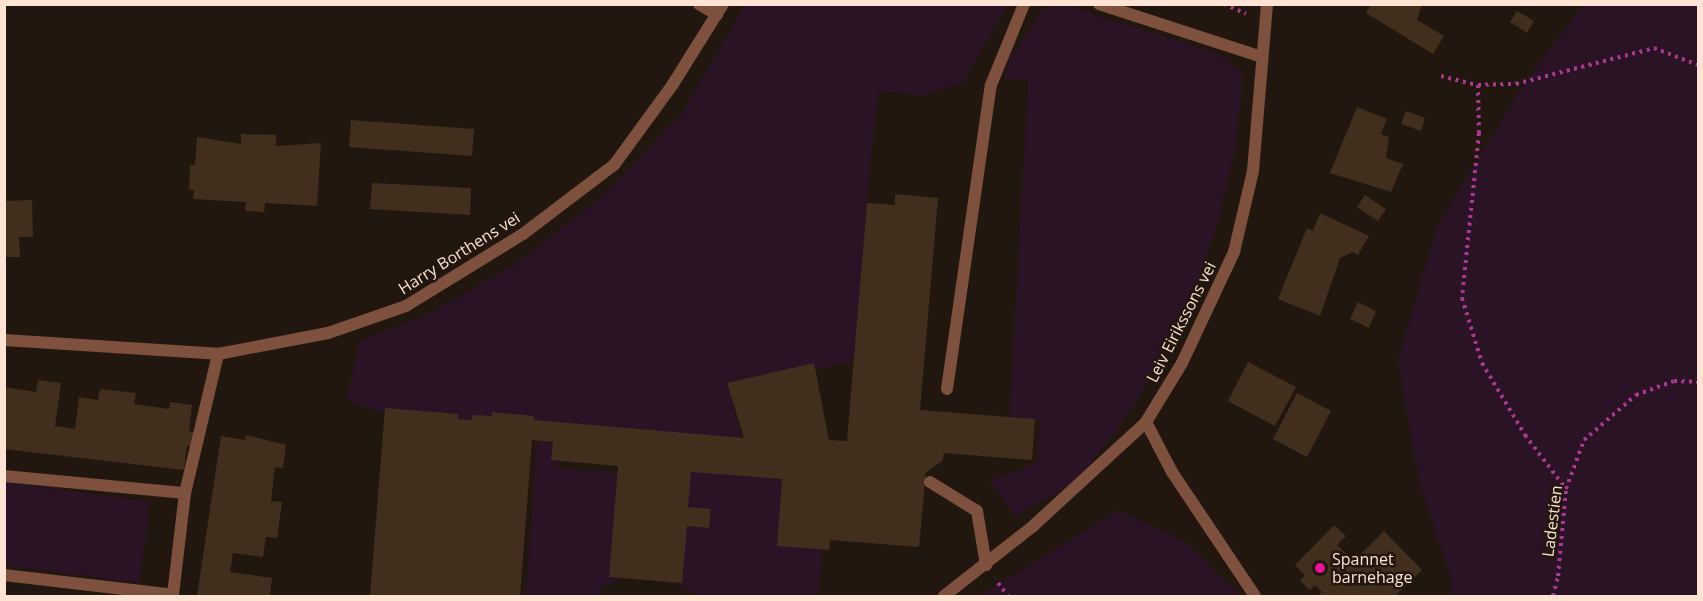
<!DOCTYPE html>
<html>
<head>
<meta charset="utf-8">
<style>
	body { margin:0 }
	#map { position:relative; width:1703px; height:601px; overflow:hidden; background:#22170f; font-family:"Open Sans",sans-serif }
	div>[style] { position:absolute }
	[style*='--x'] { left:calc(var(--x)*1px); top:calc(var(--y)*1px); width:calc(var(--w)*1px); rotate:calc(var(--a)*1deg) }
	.green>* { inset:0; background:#2b1326 }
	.building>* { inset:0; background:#412e1d }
	.path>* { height:4px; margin-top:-2px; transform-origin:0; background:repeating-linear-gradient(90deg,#ac3793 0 3px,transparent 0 7.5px) }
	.service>* { height:12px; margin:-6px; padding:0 6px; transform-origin:6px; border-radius:6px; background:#7e513e }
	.minor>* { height:12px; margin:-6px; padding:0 6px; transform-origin:6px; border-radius:6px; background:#7e513e }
	.dots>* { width:16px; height:16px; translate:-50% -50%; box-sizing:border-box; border:3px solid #22170f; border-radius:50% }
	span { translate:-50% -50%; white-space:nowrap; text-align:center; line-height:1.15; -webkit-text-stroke:5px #22170f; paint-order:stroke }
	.street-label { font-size:16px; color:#fce3d3 }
	.poi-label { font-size:16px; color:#fce3d3 }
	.left { translate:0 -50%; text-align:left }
	.frame { position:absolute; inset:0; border:6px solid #fce3d3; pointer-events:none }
</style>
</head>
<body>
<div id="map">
	<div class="green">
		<div style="clip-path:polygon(1061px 4px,1218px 54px,1241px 71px,1242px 88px,1235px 149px,1215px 232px,1184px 320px,1129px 413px,1077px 481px,1016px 516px,989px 481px,1037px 463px,1040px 422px,1009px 419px,1028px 89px,1028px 79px,1004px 79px,1010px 58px,1044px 9px)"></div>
		<div style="clip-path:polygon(745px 5px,1007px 5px,963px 83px,925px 95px,879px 91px,867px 194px,855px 361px,730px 387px,741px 439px,387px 414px,347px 400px,359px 341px,427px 315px,519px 262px,605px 194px,682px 113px)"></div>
		<div style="clip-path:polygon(1583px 5px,1698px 5px,1698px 596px,1451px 596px,1453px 585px,1418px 477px,1398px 361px,1436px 229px,1527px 79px)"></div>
		<div style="clip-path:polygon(537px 442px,559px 444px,557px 468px,627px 473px,620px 579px,604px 586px,597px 596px,526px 596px)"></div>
		<div style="clip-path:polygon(686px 469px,792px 477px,824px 540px,818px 596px,699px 596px,678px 584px)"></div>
		<div style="clip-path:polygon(5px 482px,150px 502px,139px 583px,5px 565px)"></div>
		<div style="clip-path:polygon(1119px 510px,1184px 541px,1241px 596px,980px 596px)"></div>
	</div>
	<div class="building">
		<div style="clip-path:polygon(1371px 4px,1422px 4px,1417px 20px,1444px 36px,1433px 54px,1366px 13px)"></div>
		<div style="clip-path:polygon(1517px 11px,1534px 21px,1527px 33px,1510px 22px)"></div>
		<div style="clip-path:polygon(1357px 107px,1387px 119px,1381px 134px,1389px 137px,1386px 158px,1403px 164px,1391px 192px,1330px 173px)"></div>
		<div style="clip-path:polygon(1406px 111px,1425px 118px,1421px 131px,1401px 124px)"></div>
		<div style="clip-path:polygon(351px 120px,474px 129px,472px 156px,349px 147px)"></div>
		<div style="clip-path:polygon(241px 134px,276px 135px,276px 146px,321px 143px,317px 206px,265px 203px,264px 212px,245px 211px,246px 202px,193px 199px,194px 190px,189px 190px,190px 165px,195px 165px,197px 137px,241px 144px)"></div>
		<div style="clip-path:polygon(372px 183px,471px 188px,470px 215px,370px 209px)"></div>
		<div style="clip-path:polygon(895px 194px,938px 198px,920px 410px,1035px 419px,1032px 460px,944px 453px,943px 460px,926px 472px,919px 547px,830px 540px,829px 550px,777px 546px,782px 479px,691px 472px,688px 507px,711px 509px,709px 528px,687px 526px,682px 583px,609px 577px,618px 466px,551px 460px,553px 442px,532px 440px,520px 596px,370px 596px,385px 408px,458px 414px,458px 419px,472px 420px,473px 415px,492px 416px,492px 412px,534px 416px,534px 420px,744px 438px,727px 383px,814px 363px,829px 440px,847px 441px,867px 203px,895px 205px)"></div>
		<div style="clip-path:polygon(1365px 195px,1386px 209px,1378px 221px,1357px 207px)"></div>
		<div style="clip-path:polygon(32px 200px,33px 237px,19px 237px,20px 257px,4px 257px,4px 201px)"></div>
		<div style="clip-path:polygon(1320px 213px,1369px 236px,1358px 255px,1353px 252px,1340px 258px,1320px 316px,1278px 299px,1307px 228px,1313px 231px)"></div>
		<div style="clip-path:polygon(1358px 302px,1376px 311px,1369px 328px,1350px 319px)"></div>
		<div style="clip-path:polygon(1248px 362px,1296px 387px,1275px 426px,1228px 401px)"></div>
		<div style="clip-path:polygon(38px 380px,61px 383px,55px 426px,75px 429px,79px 397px,98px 400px,100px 389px,136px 393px,134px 404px,169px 409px,170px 402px,192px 405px,189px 431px,194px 432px,192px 447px,187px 446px,184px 470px,4px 449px,4px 387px,36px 392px)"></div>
		<div style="clip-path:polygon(1297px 393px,1331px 411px,1307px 457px,1273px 439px)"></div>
		<div style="clip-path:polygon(246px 435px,286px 445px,283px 468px,275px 467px,271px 501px,282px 502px,277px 538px,266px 537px,263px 557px,233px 553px,230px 572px,272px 578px,270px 596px,197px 596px,221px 436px,245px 440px)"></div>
		<div style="clip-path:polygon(1334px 525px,1346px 536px,1337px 545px,1354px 561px,1384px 531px,1422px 570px,1395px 596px,1317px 596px,1322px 592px,1315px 585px,1310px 590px,1300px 581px,1305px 575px,1295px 565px)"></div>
	</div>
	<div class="path">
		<div style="--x:1224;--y:4;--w:24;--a:24"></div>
		<div style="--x:1441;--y:76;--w:38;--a:14"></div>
		<div style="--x:1478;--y:85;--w:38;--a:-2"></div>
		<div style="--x:1516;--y:84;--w:143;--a:-14.6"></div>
		<div style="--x:1654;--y:48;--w:47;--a:21.1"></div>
		<div style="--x:1478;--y:85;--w:48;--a:88.8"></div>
		<div style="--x:1479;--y:133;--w:166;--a:95.9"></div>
		<div style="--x:1462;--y:298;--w:68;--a:72.9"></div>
		<div style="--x:1482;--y:363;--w:84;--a:59.2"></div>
		<div style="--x:1525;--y:435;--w:68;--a:52.8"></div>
		<div style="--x:998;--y:583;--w:16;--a:52"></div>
		<div style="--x:1553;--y:596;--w:21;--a:-76"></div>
		<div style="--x:1558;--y:576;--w:87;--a:-84.7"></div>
		<div style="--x:1566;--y:489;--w:52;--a:-69.8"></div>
		<div style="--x:1584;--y:440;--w:69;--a:-40.9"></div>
		<div style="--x:1636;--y:395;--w:40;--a:-20.2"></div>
		<div style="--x:1674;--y:381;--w:24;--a:2"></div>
	</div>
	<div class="service">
		<div style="--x:699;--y:4;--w:21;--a:31"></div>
		<div style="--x:947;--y:389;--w:307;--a:-81.8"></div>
		<div style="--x:991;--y:85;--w:87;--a:-67.8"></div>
		<div style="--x:1146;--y:422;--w:56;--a:62.5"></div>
		<div style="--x:1172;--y:472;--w:149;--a:56.2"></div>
		<div style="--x:4;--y:476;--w:182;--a:5.4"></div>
		<div style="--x:930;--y:482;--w:55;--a:31.7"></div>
		<div style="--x:977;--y:511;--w:55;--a:80.5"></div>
		<div style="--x:4;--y:575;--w:170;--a:6.7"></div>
		<div style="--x:173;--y:595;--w:103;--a:-83.3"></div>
		<div style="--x:185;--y:493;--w:143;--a:-76.6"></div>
	</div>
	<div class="minor">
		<div style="--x:1099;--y:4;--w:171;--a:18"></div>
		<div style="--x:4;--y:340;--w:214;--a:3.7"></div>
		<div style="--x:218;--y:354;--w:112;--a:-10.8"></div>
		<div style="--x:328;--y:333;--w:83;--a:-19.1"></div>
		<div style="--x:406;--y:306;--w:137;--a:-31.6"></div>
		<div style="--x:523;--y:234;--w:114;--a:-37.2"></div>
		<div style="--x:614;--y:165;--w:100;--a:-53.9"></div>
		<div style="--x:673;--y:84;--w:94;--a:-58"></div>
		<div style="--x:944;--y:596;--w:112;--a:-38.1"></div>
		<div style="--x:1032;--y:527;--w:155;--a:-42.6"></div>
		<div style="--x:1146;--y:422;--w:69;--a:-58.6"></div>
		<div style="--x:1182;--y:363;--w:123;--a:-64.9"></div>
		<div style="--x:1234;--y:252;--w:83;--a:-76.8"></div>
		<div style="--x:1253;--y:171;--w:168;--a:-85.2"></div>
	</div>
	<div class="dots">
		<div style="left:1320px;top:568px;background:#eb109a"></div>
	</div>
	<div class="street-label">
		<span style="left:459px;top:253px;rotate:-32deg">Harry Borthens vei</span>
		<span style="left:1181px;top:322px;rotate:-63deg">Leiv Eirikssons vei</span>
		<span style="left:1552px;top:521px;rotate:-83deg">Ladestien</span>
	</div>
	<div class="poi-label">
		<span class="left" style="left:1332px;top:568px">Spannet<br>barnehage</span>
	</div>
	<div class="frame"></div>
</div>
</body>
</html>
